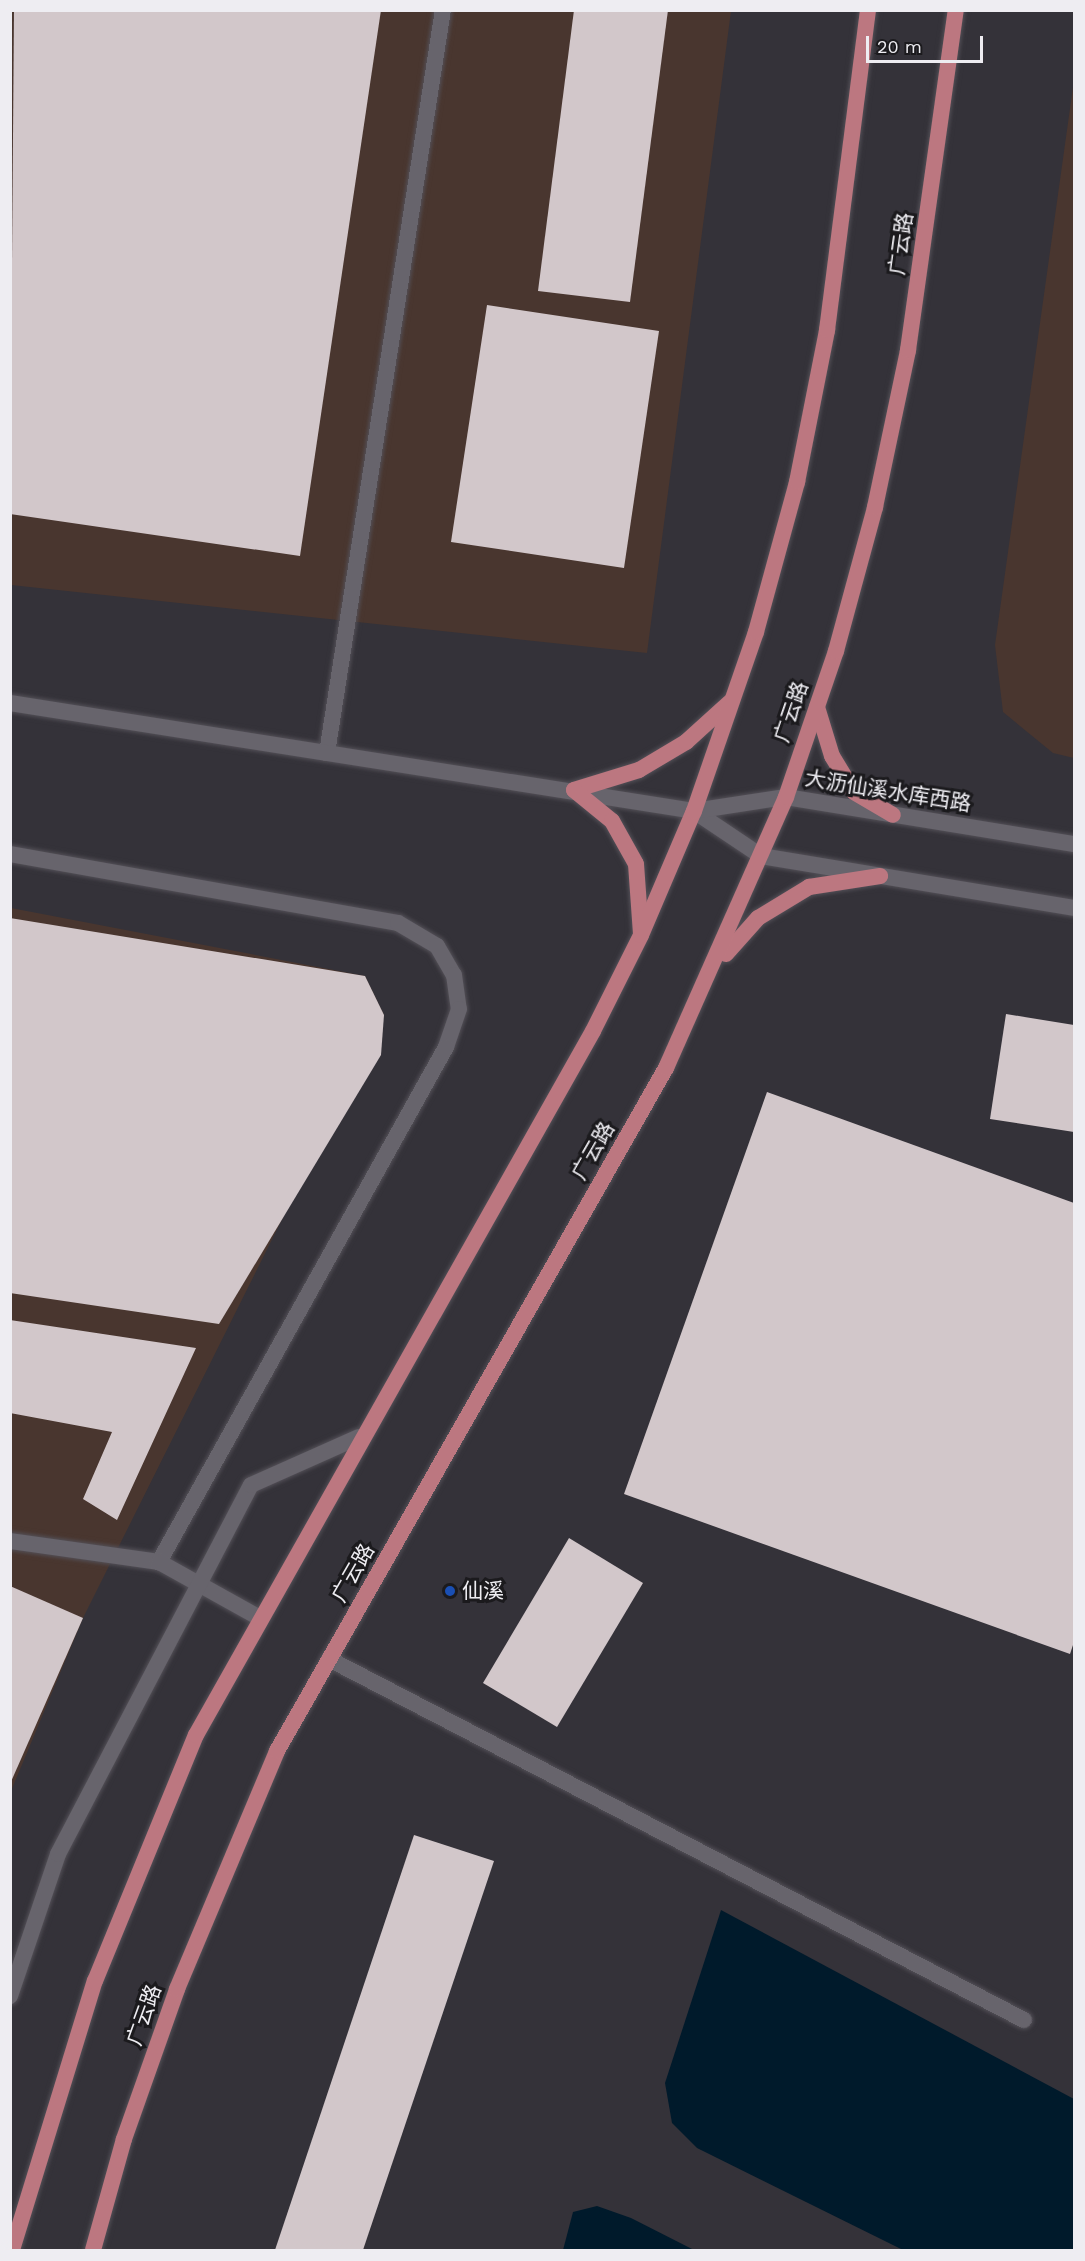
<!DOCTYPE html>
<html>
<head>
<meta charset="utf-8">
<style>
	body { margin:0 }
	#map { position:relative; width:1085px; height:2261px; overflow:hidden; background:#343239; font-family:"Work Sans","Noto Sans SC",sans-serif }
	div>[style] { position:absolute }
	[style*='--x'] { left:calc(var(--x)*1px); top:calc(var(--y)*1px); width:calc(var(--w)*1px); rotate:calc(var(--a)*1deg) }
	.industrial>* { inset:0; background:#49362f }
	.water>* { inset:0; background:#001a2b }
	.building>* { inset:0; background:#d2c7ca }
	.roads { filter:drop-shadow(0 0 2px #535057) drop-shadow(0 0 2px #535057) }
	.service>* { height:16px; margin:-8px; padding:0 8px; transform-origin:8px; border-radius:8px; background:#67646c }
	.minor>* { height:16px; margin:-8px; padding:0 8px; transform-origin:8px; border-radius:8px; background:#67646c }
	.tertiary>* { height:16px; margin:-8px; padding:0 8px; transform-origin:8px; border-radius:8px; background:#67646c }
	.primary>* { height:16px; margin:-8px; padding:0 8px; transform-origin:8px; border-radius:8px; background:#bc7780 }
	.dots>* { width:16px; height:16px; translate:-50% -50%; box-sizing:border-box; border:3px solid #1b1a1d; border-radius:50% }
	span { translate:-50% -50%; white-space:nowrap; text-align:center; line-height:1.15; -webkit-text-stroke:6px #1b1a1d; paint-order:stroke }
	.street-label { font-size:21px; color:#eeedf2 }
	.poi-label { font-size:21px; color:#eeedf2 }
	.left { translate:0 -50%; text-align:left }
	.frame { position:absolute; inset:0; border:12px solid #eeedf2; pointer-events:none }
	.scale { position:absolute; left:866px; top:36px; width:117px; height:27px; box-sizing:border-box; border:3px solid #eeedf2; border-top:0; padding-left:8px; font-size:18px; line-height:21px; white-space:nowrap; color:#eeedf2; -webkit-text-stroke:4px #1b1a1d; paint-order:stroke }
</style>
</head>
<body>
<div id="map">
	<div class="industrial">
		<div style="clip-path:polygon(11px 11px,731px 11px,647px 653px,11px 585px)"></div>
		<div style="clip-path:polygon(1074px 80px,1074px 758px,1053px 753px,1003px 712px,995px 645px)"></div>
		<div style="clip-path:polygon(11px 908px,365px 976px,384px 1015px,83px 1618px,11px 1791px)"></div>
	</div>
	<div class="water">
		<div style="clip-path:polygon(721px 1910px,1074px 2099px,1074px 2250px,903px 2250px,697px 2148px,672px 2123px,665px 2083px)"></div>
		<div style="clip-path:polygon(597px 2206px,631px 2218px,694px 2250px,563px 2250px,573px 2212px)"></div>
	</div>
	<div class="building">
		<div style="clip-path:polygon(14px 10px,381px 10px,300px 556px,10px 514px)"></div>
		<div style="clip-path:polygon(574px 10px,668px 10px,630px 302px,538px 291px)"></div>
		<div style="clip-path:polygon(487px 305px,659px 331px,624px 568px,451px 542px)"></div>
		<div style="clip-path:polygon(10px 918px,365px 976px,384px 1015px,381px 1055px,219px 1324px,10px 1293px)"></div>
		<div style="clip-path:polygon(1006px 1014px,1074px 1025px,1074px 1132px,990px 1119px)"></div>
		<div style="clip-path:polygon(767px 1092px,1074px 1203px,1074px 1642px,1070px 1654px,624px 1494px)"></div>
		<div style="clip-path:polygon(10px 1320px,196px 1348px,117px 1520px,83px 1499px,112px 1432px,10px 1413px)"></div>
		<div style="clip-path:polygon(569px 1538px,643px 1583px,557px 1727px,483px 1683px)"></div>
		<div style="clip-path:polygon(10px 1586px,83px 1618px,10px 1784px)"></div>
		<div style="clip-path:polygon(414px 1835px,494px 1861px,363px 2250px,275px 2250px)"></div>
	</div>
	<div class="roads">
		<div class="service">
			<div style="--x:327;--y:753;--w:752;--a:-81.13"></div>
			<div style="--x:10;--y:854;--w:394;--a:10.1"></div>
			<div style="--x:398;--y:923;--w:45;--a:30.5"></div>
			<div style="--x:437;--y:946;--w:34;--a:60"></div>
			<div style="--x:454;--y:975;--w:34;--a:82"></div>
			<div style="--x:459;--y:1009;--w:40;--a:108.9"></div>
			<div style="--x:446;--y:1047;--w:590;--a:119.13"></div>
			<div style="--x:10;--y:1541;--w:150;--a:8"></div>
			<div style="--x:159;--y:1562;--w:115;--a:29"></div>
		</div>
		<div class="minor">
			<div style="--x:329;--y:1659;--w:783;--a:27.45"></div>
			<div style="--x:10;--y:1996;--w:150;--a:-71.3"></div>
			<div style="--x:58;--y:1854;--w:416;--a:-62.4"></div>
			<div style="--x:251;--y:1485;--w:118;--a:-24"></div>
		</div>
		<div class="tertiary">
			<div style="--x:10;--y:703;--w:692;--a:8.97"></div>
			<div style="--x:694;--y:811;--w:81;--a:33.9"></div>
			<div style="--x:761;--y:856;--w:317;--a:9.4"></div>
			<div style="--x:694;--y:811;--w:93;--a:-8.7"></div>
			<div style="--x:786;--y:797;--w:292;--a:9.3"></div>
		</div>
		<div class="primary">
			<div style="--x:817;--y:707;--w:51;--a:73"></div>
			<div style="--x:832;--y:756;--w:42;--a:58.6"></div>
			<div style="--x:854;--y:792;--w:45;--a:30.5"></div>
			<div style="--x:574;--y:790;--w:68;--a:-17.1"></div>
			<div style="--x:639;--y:770;--w:55;--a:-30.8"></div>
			<div style="--x:686;--y:742;--w:59;--a:-42.3"></div>
			<div style="--x:574;--y:790;--w:49;--a:39.2"></div>
			<div style="--x:612;--y:821;--w:49;--a:60.8"></div>
			<div style="--x:636;--y:864;--w:69;--a:85.9"></div>
			<div style="--x:726;--y:954;--w:48;--a:-48.4"></div>
			<div style="--x:758;--y:918;--w:60;--a:-31.3"></div>
			<div style="--x:809;--y:887;--w:72;--a:-8.8"></div>
			<div style="--x:12;--y:2250;--w:282;--a:-72.9"></div>
			<div style="--x:95;--y:1981;--w:266;--a:-67.7"></div>
			<div style="--x:196;--y:1735;--w:808;--a:-60.58"></div>
			<div style="--x:593;--y:1031;--w:107;--a:-63.4"></div>
			<div style="--x:641;--y:935;--w:135;--a:-66.9"></div>
			<div style="--x:694;--y:811;--w:189;--a:-70.9"></div>
			<div style="--x:756;--y:632;--w:156;--a:-74.7"></div>
			<div style="--x:797;--y:482;--w:155;--a:-78.8"></div>
			<div style="--x:827;--y:330;--w:323;--a:-82.7"></div>
			<div style="--x:93;--y:2250;--w:115;--a:-74.4"></div>
			<div style="--x:124;--y:2139;--w:159;--a:-70.5"></div>
			<div style="--x:177;--y:1989;--w:258;--a:-67.2"></div>
			<div style="--x:277;--y:1751;--w:786;--a:-60.34"></div>
			<div style="--x:666;--y:1068;--w:296;--a:-66.1"></div>
			<div style="--x:786;--y:797;--w:154;--a:-71.1"></div>
			<div style="--x:836;--y:651;--w:149;--a:-74.8"></div>
			<div style="--x:875;--y:507;--w:160;--a:-78.1"></div>
			<div style="--x:908;--y:350;--w:343;--a:-82"></div>
		</div>
	</div>
	<div class="dots">
		<div style="left:450px;top:1591px;background:#1a4fb4"></div>
	</div>
	<div class="street-label">
		<span style="left:901px;top:244px;rotate:-82deg">广云路</span>
		<span style="left:791px;top:712px;rotate:-71deg">广云路</span>
		<span style="left:888px;top:791px;rotate:9deg">大沥仙溪水库西路</span>
		<span style="left:593px;top:1151px;rotate:-60deg">广云路</span>
		<span style="left:353px;top:1573px;rotate:-60deg">广云路</span>
		<span style="left:144px;top:2015px;rotate:-70deg">广云路</span>
	</div>
	<div class="poi-label">
		<span class="left" style="left:462px;top:1591px">仙溪</span>
	</div>
	<div class="frame"></div>
	<div class="scale">20 m</div>
</div>
</body>
</html>
